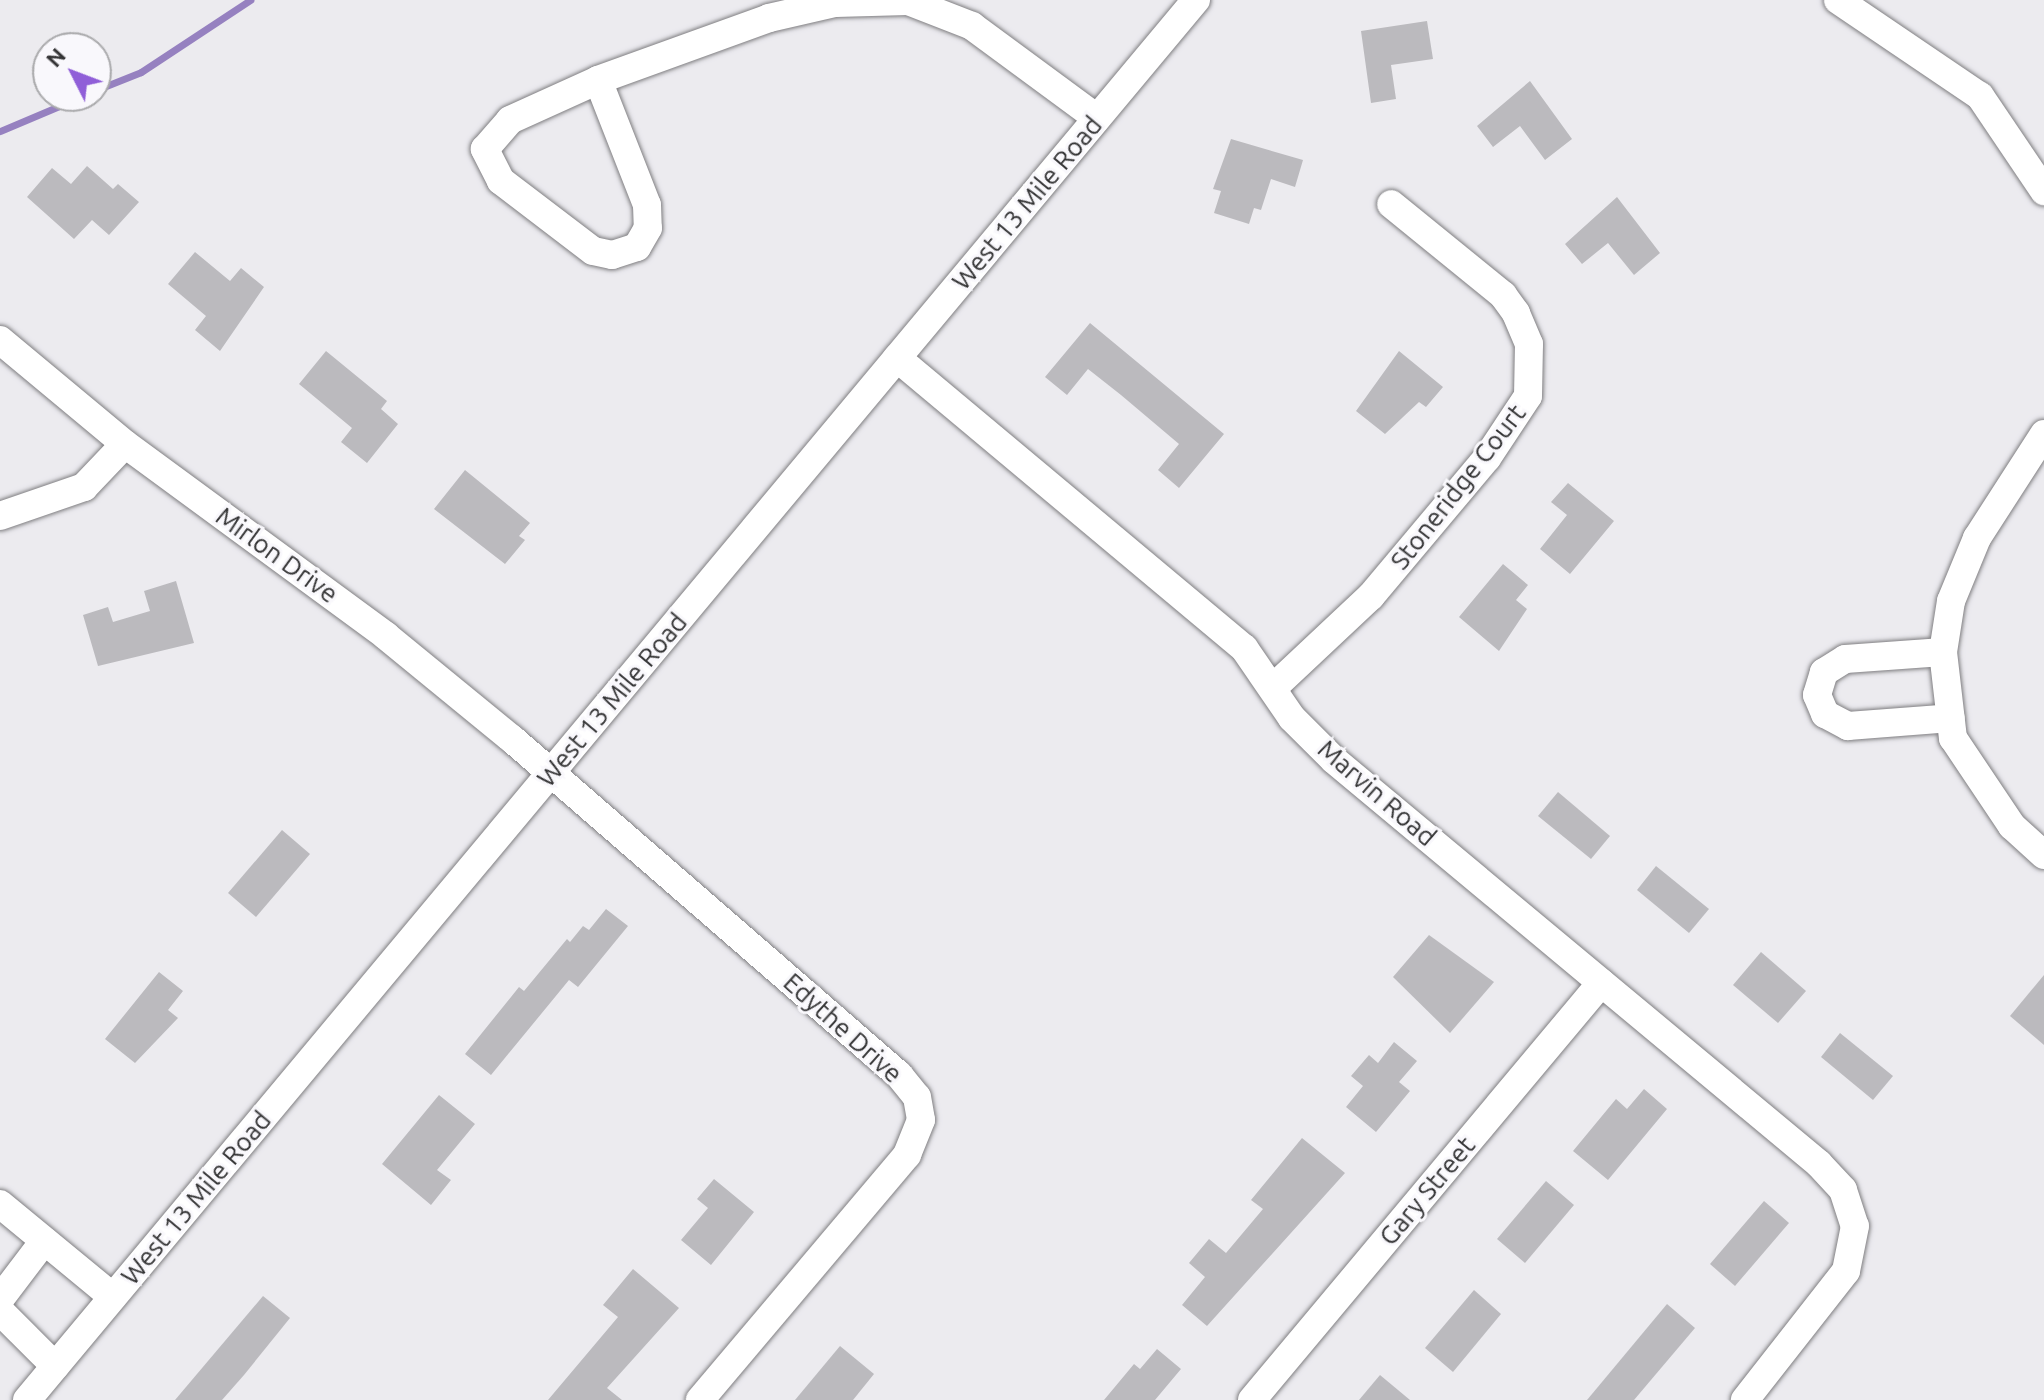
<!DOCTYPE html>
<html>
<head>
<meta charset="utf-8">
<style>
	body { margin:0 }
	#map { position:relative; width:2044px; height:1400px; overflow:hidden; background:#ecebef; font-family:Ubuntu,sans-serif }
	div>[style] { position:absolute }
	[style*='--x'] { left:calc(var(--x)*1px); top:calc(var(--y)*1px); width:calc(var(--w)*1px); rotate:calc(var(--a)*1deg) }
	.stream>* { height:7px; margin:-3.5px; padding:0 3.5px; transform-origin:3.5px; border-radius:3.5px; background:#9681c0 }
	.building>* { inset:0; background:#bbbabe }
	.roads { filter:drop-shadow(0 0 2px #7f7e81) drop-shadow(0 0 2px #7f7e81) }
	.minor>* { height:28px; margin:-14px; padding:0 14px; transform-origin:14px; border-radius:14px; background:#fff }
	span { translate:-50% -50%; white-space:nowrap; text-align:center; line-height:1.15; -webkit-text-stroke:6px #f9f8fc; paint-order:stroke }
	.street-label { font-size:26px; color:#343435 }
	.north { position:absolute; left:32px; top:32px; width:80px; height:80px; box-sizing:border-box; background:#f9f8fc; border:2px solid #aaaaac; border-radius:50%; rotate:312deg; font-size:22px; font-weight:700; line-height:32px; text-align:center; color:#343435 }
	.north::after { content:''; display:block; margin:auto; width:28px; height:36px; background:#905fd8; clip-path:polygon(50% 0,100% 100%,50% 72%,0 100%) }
</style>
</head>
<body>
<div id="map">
	<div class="stream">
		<div style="--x:96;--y:90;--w:48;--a:-21.8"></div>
		<div style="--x:141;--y:72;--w:131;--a:-33.4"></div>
		<div style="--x:0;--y:131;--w:90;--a:-22.9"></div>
	</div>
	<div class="building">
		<div style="clip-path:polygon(1427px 21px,1433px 59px,1391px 65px,1396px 99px,1371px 103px,1361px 31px)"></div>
		<div style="clip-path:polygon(1530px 81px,1572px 139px,1545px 160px,1520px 126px,1493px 147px,1477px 126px)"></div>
		<div style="clip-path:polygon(1231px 139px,1303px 160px,1295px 187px,1271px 179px,1261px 210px,1254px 208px,1249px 224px,1214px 213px,1221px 191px,1213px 189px)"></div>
		<div style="clip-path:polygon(87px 166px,113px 189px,118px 184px,139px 202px,109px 235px,92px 220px,74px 239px,27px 197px,52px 168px,71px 184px)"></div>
		<div style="clip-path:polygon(1617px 197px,1660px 253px,1634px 275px,1608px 243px,1582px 264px,1565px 244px)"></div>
		<div style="clip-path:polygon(195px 252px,230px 281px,241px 268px,264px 287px,220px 351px,195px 330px,206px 316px,168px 284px)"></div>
		<div style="clip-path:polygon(1090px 323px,1224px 434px,1179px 488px,1158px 470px,1179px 444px,1121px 395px,1088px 369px,1067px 395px,1045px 377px)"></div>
		<div style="clip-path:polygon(326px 351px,387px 401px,381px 409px,398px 424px,367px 463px,341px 442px,352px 428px,299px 384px)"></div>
		<div style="clip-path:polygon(1399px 351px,1443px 387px,1426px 407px,1419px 402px,1385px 434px,1356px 411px)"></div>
		<div style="clip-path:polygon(465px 470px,530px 523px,519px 536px,525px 540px,505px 564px,434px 509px)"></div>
		<div style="clip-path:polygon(1568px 483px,1614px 521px,1570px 574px,1540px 549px,1567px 515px,1551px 502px)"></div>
		<div style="clip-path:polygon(1503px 564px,1528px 585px,1516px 600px,1527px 609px,1499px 651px,1459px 617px)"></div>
		<div style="clip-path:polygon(176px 581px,194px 643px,98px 666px,83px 615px,108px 607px,113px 622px,150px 611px,144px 591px)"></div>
		<div style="clip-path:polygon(1558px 792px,1610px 836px,1591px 859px,1538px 816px)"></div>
		<div style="clip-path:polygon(282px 830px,310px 854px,256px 917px,228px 893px)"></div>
		<div style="clip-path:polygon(1656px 866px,1709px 909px,1689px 933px,1637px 890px)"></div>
		<div style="clip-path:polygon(606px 909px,628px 926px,578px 987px,569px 980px,491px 1075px,465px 1054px,519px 987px,524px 991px,567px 939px,570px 942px,583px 926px,589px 930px)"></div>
		<div style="clip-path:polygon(1429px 935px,1494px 982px,1450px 1033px,1393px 977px)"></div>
		<div style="clip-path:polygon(1761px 952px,1806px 991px,1778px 1023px,1733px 985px)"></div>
		<div style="clip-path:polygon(159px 972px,183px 991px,168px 1010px,178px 1018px,135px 1063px,105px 1039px)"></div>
		<div style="clip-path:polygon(2044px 975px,2044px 1045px,2010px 1016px)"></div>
		<div style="clip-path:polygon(1840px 1033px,1893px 1076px,1873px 1100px,1821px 1057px)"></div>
		<div style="clip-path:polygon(1394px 1042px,1417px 1061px,1399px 1082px,1410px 1091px,1376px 1132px,1346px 1107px,1363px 1086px,1351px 1076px,1369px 1055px,1378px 1063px)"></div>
		<div style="clip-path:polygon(1644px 1089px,1667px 1109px,1608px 1180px,1573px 1151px,1616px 1099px,1627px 1109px)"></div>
		<div style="clip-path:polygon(439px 1095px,475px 1124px,437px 1170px,451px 1180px,431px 1205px,382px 1164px)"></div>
		<div style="clip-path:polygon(1302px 1138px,1345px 1173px,1207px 1326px,1182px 1305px,1205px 1277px,1189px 1263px,1209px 1239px,1226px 1253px,1263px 1209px,1251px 1200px)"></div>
		<div style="clip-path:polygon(714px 1179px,754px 1212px,711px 1265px,681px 1240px,708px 1208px,697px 1199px)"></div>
		<div style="clip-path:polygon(1546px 1181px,1574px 1205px,1525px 1263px,1497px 1239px)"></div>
		<div style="clip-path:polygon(1764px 1201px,1789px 1223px,1735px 1286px,1710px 1264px)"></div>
		<div style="clip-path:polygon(633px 1269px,679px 1308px,607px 1388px,622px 1400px,548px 1400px,618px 1317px,603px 1305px)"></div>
		<div style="clip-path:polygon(1474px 1290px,1501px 1314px,1453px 1372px,1425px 1348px)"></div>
		<div style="clip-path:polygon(263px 1296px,290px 1318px,244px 1375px,222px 1400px,175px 1400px)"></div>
		<div style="clip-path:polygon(1667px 1304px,1695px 1328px,1634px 1400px,1587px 1400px)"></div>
		<div style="clip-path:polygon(840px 1346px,874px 1374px,853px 1400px,795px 1400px)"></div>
		<div style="clip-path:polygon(1157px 1349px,1181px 1369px,1155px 1400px,1104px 1400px,1134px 1364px,1140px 1369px)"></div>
		<div style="clip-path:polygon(1380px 1375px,1410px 1400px,1359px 1400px)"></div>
	</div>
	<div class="roads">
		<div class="minor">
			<div style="--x:1838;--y:0;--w:171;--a:34.1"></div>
			<div style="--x:1980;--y:96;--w:115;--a:56"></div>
			<div style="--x:598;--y:80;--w:182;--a:-19.9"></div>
			<div style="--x:769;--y:18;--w:68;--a:-12.8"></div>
			<div style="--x:835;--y:3;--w:73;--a:-1.6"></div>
			<div style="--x:908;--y:1;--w:69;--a:21.3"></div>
			<div style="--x:972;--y:26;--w:155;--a:36.4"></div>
			<div style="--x:598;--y:80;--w:134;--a:68.6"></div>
			<div style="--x:647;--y:205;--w:23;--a:88"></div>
			<div style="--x:648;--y:228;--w:22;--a:120"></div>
			<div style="--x:637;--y:247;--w:26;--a:162"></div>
			<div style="--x:612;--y:255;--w:19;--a:-168"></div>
			<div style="--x:593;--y:251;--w:116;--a:-142.7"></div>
			<div style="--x:501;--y:181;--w:36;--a:-117"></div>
			<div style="--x:485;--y:149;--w:38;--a:-49"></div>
			<div style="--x:510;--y:120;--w:97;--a:-24.4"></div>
			<div style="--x:0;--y:340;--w:163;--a:39.8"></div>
			<div style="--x:125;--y:444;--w:324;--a:36.3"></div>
			<div style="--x:386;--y:636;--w:163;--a:39.3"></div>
			<div style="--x:512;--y:739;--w:513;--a:40.97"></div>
			<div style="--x:899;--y:1075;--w:28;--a:51"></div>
			<div style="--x:917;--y:1097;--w:23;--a:80"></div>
			<div style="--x:921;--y:1120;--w:38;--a:112"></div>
			<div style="--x:907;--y:1155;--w:321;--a:130.2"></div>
			<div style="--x:897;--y:358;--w:452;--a:39.9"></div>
			<div style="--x:1244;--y:648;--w:85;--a:55.6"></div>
			<div style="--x:1292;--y:718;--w:59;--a:45"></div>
			<div style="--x:1334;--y:760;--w:631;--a:39.79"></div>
			<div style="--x:1819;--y:1164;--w:35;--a:47"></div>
			<div style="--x:1843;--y:1190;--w:38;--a:72"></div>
			<div style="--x:1855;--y:1226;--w:46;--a:101.3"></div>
			<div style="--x:1846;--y:1271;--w:164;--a:128.1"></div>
			<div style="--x:2044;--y:434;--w:124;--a:122.8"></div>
			<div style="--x:1977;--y:538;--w:68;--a:112.4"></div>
			<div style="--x:1951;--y:601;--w:52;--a:98.9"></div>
			<div style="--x:1943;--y:652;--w:87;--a:83.4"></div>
			<div style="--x:1953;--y:738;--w:106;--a:56.2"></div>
			<div style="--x:2012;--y:826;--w:43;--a:42.2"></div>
			<div style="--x:0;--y:516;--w:89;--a:-19"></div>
			<div style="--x:84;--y:487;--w:59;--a:-46.4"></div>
			<div style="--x:1943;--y:652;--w:98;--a:175.9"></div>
			<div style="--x:1845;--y:659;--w:25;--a:148"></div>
			<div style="--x:1824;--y:672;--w:24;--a:107"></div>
			<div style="--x:1817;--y:695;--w:21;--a:67"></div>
			<div style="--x:1825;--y:714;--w:26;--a:28"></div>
			<div style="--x:1848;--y:726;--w:103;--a:-4.4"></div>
			<div style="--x:1274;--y:687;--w:133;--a:-43.2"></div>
			<div style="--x:1371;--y:596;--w:180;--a:-50"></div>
			<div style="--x:1487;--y:458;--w:74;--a:-56.5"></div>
			<div style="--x:1528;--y:396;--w:52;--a:-88.9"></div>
			<div style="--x:1529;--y:344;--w:34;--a:-113"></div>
			<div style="--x:1516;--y:313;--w:22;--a:-126"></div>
			<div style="--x:1503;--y:295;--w:144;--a:-140.9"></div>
			<div style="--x:0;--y:1204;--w:146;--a:39.5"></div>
			<div style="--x:0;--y:1299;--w:73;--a:-52.8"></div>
			<div style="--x:0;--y:1311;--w:78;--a:45"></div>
			<div style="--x:27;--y:1400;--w:1824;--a:-50.14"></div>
			<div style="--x:1252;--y:1400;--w:544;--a:-50.07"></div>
		</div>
	</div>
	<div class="street-label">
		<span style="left:1027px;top:203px;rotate:-50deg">West 13 Mile Road</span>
		<span style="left:1458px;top:487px;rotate:-52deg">Stoneridge Court</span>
		<span style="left:277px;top:555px;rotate:36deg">Mirlon Drive</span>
		<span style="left:612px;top:700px;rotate:-50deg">West 13 Mile Road</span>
		<span style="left:1377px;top:793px;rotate:41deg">Marvin Road</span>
		<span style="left:843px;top:1028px;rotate:42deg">Edythe Drive</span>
		<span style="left:1427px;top:1191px;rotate:-50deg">Gary Street</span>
		<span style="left:196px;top:1198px;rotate:-50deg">West 13 Mile Road</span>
	</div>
	<div class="north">N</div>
</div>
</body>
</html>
